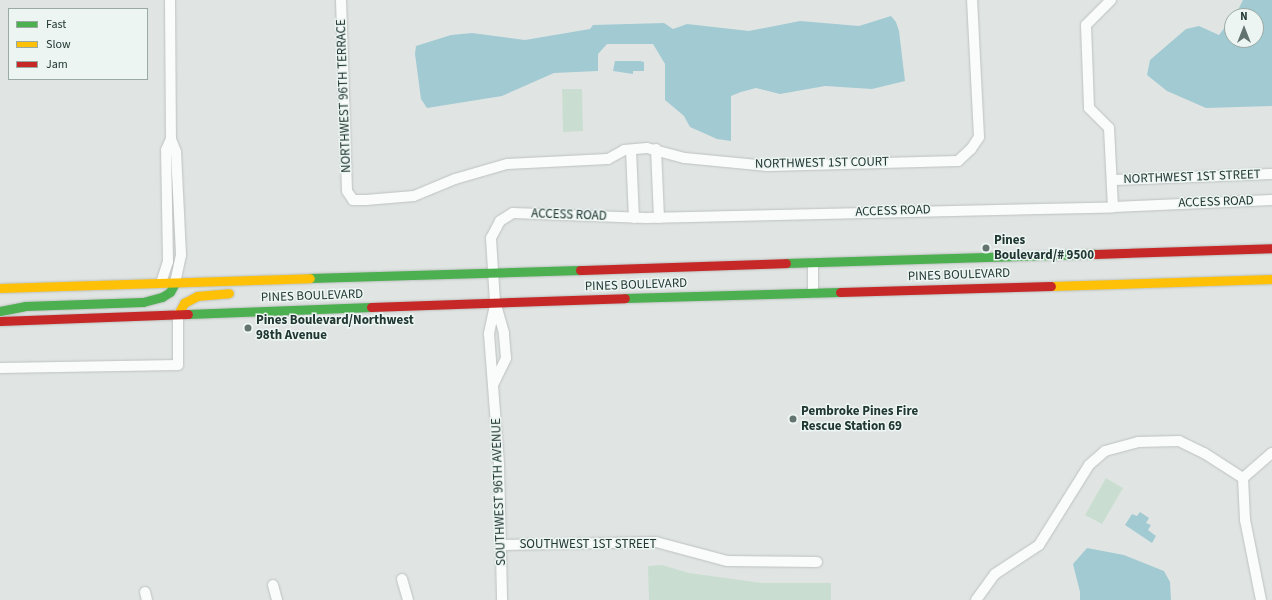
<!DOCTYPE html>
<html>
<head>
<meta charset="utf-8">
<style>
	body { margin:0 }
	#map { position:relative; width:1272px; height:600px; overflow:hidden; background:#e0e5e3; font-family:"Source Sans 3",sans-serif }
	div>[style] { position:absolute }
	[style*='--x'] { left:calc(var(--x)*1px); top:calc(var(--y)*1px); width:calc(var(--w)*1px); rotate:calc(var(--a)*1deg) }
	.green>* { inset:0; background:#c9ded0 }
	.water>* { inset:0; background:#a2cad3 }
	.roads { filter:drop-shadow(0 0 1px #bdc2c0) drop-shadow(0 0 1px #bdc2c0) }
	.street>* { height:10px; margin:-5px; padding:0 5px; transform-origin:5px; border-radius:5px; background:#fafbfb }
	.fast>* { height:9px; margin:-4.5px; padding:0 4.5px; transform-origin:4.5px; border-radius:4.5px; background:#4caf50 }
	.slow>* { height:9px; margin:-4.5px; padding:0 4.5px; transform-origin:4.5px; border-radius:4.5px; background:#ffc107 }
	.jam>* { height:9px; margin:-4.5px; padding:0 4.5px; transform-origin:4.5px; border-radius:4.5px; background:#c62828 }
	.dots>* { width:11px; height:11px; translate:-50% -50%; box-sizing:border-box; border:2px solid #edf5f2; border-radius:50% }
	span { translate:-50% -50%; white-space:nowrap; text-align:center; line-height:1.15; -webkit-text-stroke:3px #edf5f2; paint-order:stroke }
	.street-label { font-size:13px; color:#203732 }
	.poi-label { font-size:13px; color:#203732; font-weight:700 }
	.left { translate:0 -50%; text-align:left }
	.legend { position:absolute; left:8px; top:8px; width:140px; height:72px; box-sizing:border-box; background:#edf5f2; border:1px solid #9ba9a5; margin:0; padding:5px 7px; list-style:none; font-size:12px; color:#203732 }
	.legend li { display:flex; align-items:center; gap:8px; height:20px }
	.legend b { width:20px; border:1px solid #9ba9a5 }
	.north { position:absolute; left:1224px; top:8px; width:40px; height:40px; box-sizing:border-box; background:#edf5f2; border:1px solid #9ba9a5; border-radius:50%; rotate:0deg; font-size:11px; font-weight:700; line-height:16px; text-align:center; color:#203732 }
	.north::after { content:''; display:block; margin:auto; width:14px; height:18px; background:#637470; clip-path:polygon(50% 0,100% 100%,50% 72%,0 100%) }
</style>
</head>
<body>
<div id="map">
	<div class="green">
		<div style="clip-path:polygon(562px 89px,582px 89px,583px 131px,563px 132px)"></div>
		<div style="clip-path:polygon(1106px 478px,1123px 488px,1102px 524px,1085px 515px)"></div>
		<div style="clip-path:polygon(662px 565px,689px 573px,762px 583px,831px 583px,831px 600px,649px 600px,648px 566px)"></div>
	</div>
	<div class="water">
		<div style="clip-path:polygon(1243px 0,1272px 0,1272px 106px,1206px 108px,1167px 91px,1147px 75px,1150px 60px,1186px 29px,1199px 26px,1219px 35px,1232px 18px,1232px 40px,1256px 40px,1256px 16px,1235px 16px)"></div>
		<div style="clip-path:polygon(891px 16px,896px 22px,899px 31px,905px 81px,872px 89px,825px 86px,780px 94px,756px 88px,741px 92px,731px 96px,731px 141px,717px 139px,690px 127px,684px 116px,665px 100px,665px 64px,653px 44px,607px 44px,598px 54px,598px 71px,554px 73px,502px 96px,427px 108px,421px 99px,415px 54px,416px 46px,451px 35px,472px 33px,525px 40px,590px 29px,593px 25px,664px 23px,673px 29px,687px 24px,749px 31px,800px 21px,859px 26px)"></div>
		<div style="clip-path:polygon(615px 61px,640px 61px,644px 62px,644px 71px,633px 71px,633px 74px,613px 71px)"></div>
		<div style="clip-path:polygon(1140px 512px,1149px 518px,1146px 523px,1151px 525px,1148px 530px,1156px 536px,1152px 543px,1125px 525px,1132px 514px,1137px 516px)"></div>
		<div style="clip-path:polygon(1087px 548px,1124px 555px,1164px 571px,1170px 582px,1171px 600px,1080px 600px,1080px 592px,1073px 564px)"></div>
	</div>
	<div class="roads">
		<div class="street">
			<div style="--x:170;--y:0;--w:139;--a:89.6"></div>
			<div style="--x:171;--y:139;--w:14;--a:69"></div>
			<div style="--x:176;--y:152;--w:103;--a:87.2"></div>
			<div style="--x:181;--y:255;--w:29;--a:102"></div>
			<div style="--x:341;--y:0;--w:191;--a:88.2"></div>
			<div style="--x:347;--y:191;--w:11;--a:56"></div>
			<div style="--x:353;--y:200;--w:13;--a:0"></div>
			<div style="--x:366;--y:200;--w:48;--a:-4.8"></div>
			<div style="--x:414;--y:196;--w:44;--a:-22.5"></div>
			<div style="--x:455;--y:179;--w:54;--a:-16.1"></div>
			<div style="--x:507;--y:164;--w:101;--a:-2.8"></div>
			<div style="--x:608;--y:159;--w:18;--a:-29"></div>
			<div style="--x:624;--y:150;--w:23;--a:-5"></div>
			<div style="--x:647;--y:148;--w:39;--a:15"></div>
			<div style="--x:685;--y:158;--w:83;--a:5.5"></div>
			<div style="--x:768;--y:166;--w:190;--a:-1.5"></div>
			<div style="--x:958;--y:161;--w:18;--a:-43"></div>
			<div style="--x:971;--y:149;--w:14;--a:-56"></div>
			<div style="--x:979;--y:137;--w:137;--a:-92.9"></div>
			<div style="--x:1111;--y:0;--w:35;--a:135"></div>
			<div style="--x:1086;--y:25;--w:83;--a:87.9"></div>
			<div style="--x:1089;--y:108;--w:28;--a:45"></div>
			<div style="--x:1109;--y:128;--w:79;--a:87.1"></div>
			<div style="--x:656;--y:149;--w:69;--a:87.5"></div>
			<div style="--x:631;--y:150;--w:68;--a:87.5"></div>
			<div style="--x:1113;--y:180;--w:159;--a:-2.2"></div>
			<div style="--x:813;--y:263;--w:30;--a:90"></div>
			<div style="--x:161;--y:283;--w:22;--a:-72"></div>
			<div style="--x:168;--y:262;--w:112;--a:-91"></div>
			<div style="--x:166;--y:150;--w:12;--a:-66"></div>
			<div style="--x:495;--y:305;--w:30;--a:102"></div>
			<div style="--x:489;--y:334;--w:131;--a:85.6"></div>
			<div style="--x:499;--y:465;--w:135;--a:88.7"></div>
			<div style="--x:0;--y:368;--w:178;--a:-1"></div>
			<div style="--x:178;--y:365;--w:51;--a:-90"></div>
			<div style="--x:493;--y:385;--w:30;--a:-64"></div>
			<div style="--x:506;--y:358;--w:25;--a:-95"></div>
			<div style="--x:504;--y:333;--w:32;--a:-106"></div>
			<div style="--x:495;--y:302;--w:64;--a:-93.6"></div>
			<div style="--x:491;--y:238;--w:19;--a:-62"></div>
			<div style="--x:500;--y:221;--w:15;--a:-32"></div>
			<div style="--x:513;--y:213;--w:133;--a:2.2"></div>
			<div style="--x:646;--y:218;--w:467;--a:-1.3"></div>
			<div style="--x:1113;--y:207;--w:159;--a:-2.5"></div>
			<div style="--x:502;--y:545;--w:154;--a:-1.1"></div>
			<div style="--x:656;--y:542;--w:73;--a:15"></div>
			<div style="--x:727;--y:561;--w:90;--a:0.6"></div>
			<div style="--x:402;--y:579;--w:22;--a:74"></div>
			<div style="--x:273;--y:585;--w:16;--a:75"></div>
			<div style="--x:145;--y:592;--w:8;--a:76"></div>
			<div style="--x:976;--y:600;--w:32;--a:-54"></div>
			<div style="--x:995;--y:574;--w:53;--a:-33.4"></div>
			<div style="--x:1039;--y:545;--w:94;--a:-58"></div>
			<div style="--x:1089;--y:465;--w:21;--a:-41"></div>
			<div style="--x:1105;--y:451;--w:34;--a:-15"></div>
			<div style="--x:1138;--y:442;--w:41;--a:-1.4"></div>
			<div style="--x:1179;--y:441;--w:28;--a:26"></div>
			<div style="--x:1204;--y:453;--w:46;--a:32.7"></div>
			<div style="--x:1261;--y:600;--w:82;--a:-101.3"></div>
			<div style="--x:1245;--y:520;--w:42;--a:-92.7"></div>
			<div style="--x:1243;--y:478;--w:38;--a:-41"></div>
		</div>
		<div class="fast">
			<div style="--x:786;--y:263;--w:309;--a:-1.7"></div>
			<div style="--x:310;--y:278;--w:270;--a:-1.7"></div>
			<div style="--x:625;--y:298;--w:215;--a:-1.6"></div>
			<div style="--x:0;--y:311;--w:25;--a:-11"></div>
			<div style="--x:25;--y:306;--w:118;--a:-1.9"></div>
			<div style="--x:143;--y:302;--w:20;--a:-15"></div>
			<div style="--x:162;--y:297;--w:9;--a:-32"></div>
			<div style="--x:170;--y:292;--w:10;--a:-61"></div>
			<div style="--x:188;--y:314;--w:183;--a:-2.2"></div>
		</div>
		<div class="slow">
			<div style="--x:1051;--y:286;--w:221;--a:-1.8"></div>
			<div style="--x:0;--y:288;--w:310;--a:-1.8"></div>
			<div style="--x:178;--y:314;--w:13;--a:-61"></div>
			<div style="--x:184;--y:303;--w:15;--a:-28"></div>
			<div style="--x:197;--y:296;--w:32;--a:-5"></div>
		</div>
		<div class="jam">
			<div style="--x:1095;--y:254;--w:177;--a:-1.9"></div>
			<div style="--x:580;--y:270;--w:206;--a:-1.9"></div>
			<div style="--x:840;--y:292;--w:211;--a:-1.6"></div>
			<div style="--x:371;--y:307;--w:254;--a:-2"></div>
			<div style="--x:0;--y:321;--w:188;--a:-2.1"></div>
		</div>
	</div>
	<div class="dots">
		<div style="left:986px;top:248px;background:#637470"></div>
		<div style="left:248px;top:328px;background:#637470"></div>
		<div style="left:793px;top:419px;background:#637470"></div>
	</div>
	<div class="street-label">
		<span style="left:344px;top:96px;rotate:-92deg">NORTHWEST 96TH TERRACE</span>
		<span style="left:822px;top:163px;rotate:-1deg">NORTHWEST 1ST COURT</span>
		<span style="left:1192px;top:177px;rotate:-2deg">NORTHWEST 1ST STREET</span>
		<span style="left:1216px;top:202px;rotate:-2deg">ACCESS ROAD</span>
		<span style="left:893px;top:211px;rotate:-2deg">ACCESS ROAD</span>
		<span style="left:569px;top:215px;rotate:2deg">ACCESS ROAD</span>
		<span style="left:959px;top:275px;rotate:-2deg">PINES BOULEVARD</span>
		<span style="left:636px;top:285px;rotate:-2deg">PINES BOULEVARD</span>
		<span style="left:312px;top:296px;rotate:-2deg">PINES BOULEVARD</span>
		<span style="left:499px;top:492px;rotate:-92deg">SOUTHWEST 96TH AVENUE</span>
		<span style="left:588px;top:544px">SOUTHWEST 1ST STREET</span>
	</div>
	<div class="poi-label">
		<span class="left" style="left:994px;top:248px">Pines<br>Boulevard/# 9500</span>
		<span class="left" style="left:256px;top:328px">Pines Boulevard/Northwest<br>98th Avenue</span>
		<span class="left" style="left:801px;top:419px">Pembroke Pines Fire<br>Rescue Station 69</span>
	</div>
	<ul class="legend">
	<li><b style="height:5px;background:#4caf50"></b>Fast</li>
	<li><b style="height:5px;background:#ffc107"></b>Slow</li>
	<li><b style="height:5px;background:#c62828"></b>Jam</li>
	</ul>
	<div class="north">N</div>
</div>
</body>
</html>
